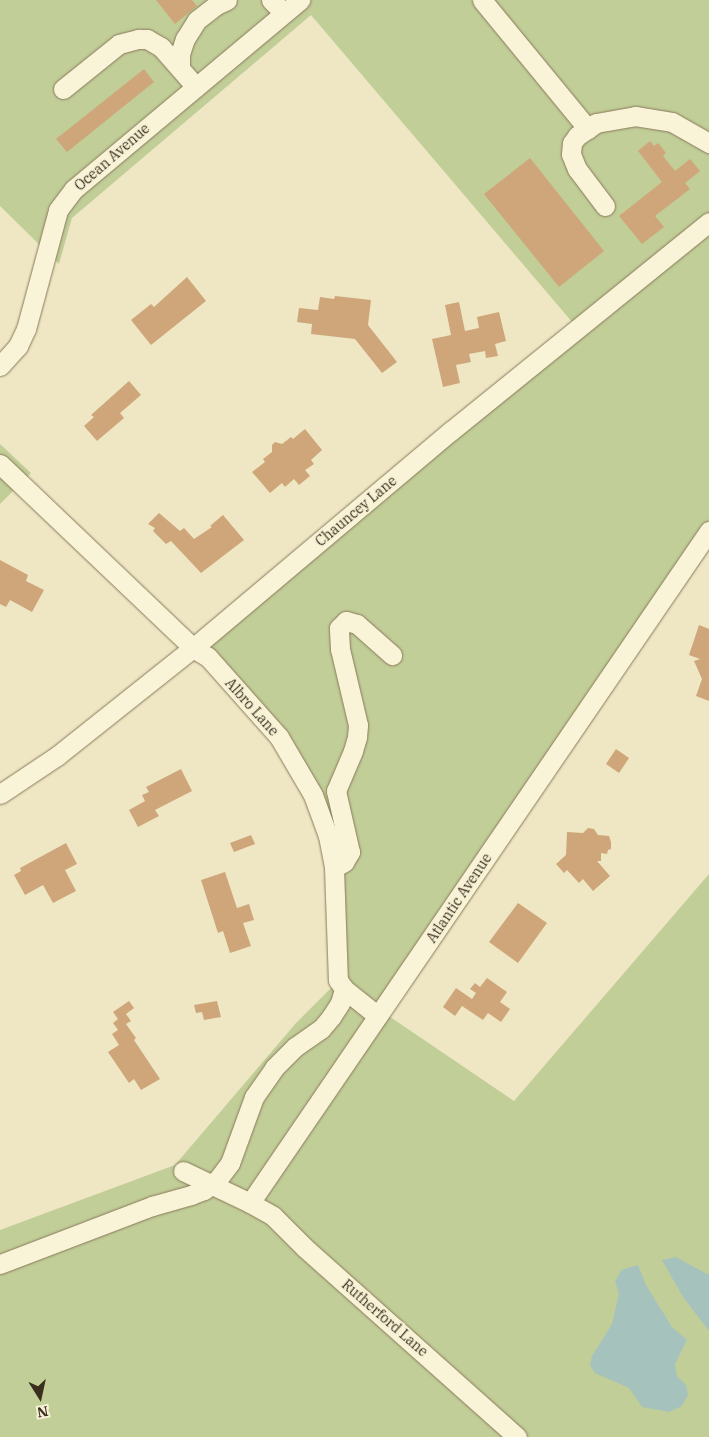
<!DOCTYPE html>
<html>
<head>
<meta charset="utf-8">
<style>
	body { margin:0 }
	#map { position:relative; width:709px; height:1437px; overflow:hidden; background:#efe7c4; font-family:"IBM Plex Serif",serif }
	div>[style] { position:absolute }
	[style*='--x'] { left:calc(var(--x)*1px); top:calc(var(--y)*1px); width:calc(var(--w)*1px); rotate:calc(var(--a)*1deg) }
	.green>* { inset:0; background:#c1ce98 }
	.water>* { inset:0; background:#a6c2bd }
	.building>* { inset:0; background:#cea67a }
	.roads { filter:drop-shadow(0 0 1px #8a795a) drop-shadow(0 0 1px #8a795a) }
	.minor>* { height:19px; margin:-9.5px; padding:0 9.5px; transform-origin:9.5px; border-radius:9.5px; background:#f9f3d8 }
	span { translate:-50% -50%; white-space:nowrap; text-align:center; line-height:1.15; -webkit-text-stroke:4px #f6f0d4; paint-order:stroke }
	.street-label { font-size:14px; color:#3a2f1e }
	.north { position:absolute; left:15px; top:1372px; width:50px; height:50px; -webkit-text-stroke:4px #f6f0d4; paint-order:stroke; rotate:170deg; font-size:14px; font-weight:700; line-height:20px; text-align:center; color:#3a2f1e }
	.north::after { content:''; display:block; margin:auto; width:18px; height:22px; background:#3a2f1e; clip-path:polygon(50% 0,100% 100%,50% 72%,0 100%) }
</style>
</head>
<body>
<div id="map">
	<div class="green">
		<div style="clip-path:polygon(0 0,709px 0,709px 520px,377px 1008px,514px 1101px,709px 874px,709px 1437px,0 1437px,0 1230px,175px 1165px,296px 1023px,333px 986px,321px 794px,200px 647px,578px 329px,311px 15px,72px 218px,59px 264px,0 206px)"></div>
		<div style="clip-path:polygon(0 444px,31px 473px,0 504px)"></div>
	</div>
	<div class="water">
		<div style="clip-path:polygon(676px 1257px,709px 1275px,709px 1331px,683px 1297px,662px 1260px)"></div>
		<div style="clip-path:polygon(638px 1265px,646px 1285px,672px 1327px,687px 1340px,675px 1364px,677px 1376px,686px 1385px,688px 1395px,682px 1406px,669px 1412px,642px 1407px,629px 1388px,595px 1373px,590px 1365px,592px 1356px,612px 1324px,619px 1293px,615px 1282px,621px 1270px)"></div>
	</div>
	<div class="building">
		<div style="clip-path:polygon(156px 0,192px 0,197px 6px,175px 24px)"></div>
		<div style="clip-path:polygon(144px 69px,154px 82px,67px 152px,56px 139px)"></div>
		<div style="clip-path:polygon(650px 141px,654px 146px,658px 143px,666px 153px,663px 156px,675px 171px,690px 159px,700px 171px,685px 183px,690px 189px,655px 216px,664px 227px,642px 244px,619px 216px,662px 182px,638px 151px)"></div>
		<div style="clip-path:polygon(530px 158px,604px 251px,559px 287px,484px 194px)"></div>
		<div style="clip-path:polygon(187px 277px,206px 301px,151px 345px,131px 320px,151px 304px,154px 307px)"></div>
		<div style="clip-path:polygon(335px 296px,371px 300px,368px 325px,397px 362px,382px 373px,355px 339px,311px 334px,312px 324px,297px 322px,299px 308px,318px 310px,320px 297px,334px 299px)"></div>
		<div style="clip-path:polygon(459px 302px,465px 331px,479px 328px,477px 317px,499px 312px,506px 341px,495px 344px,498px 356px,486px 358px,485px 351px,469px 354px,471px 362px,456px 365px,460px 383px,443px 387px,432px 339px,451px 335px,445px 305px)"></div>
		<div style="clip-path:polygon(129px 381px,141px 395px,120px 413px,124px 418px,97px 441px,84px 426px,94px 417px,91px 415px)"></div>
		<div style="clip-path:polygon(305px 429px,322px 450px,311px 460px,314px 464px,305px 470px,310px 476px,299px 485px,294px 479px,285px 487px,282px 483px,270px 493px,252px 472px,265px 462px,263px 459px,272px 452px,272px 445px,275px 442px,282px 444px,291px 437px,293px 439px)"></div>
		<div style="clip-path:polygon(159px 513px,180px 531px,184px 528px,194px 539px,212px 527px,210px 526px,223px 515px,244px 540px,201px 573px,171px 541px,166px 544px,153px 531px,155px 528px,148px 524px)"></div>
		<div style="clip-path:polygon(0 560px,28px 575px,26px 581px,44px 590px,32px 612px,10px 600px,6px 607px,0 604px)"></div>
		<div style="clip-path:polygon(699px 625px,709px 629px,709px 701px,696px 696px,702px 679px,694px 661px,700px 659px,689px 655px)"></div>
		<div style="clip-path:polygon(616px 749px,629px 758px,619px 773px,606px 764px)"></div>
		<div style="clip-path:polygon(181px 769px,192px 791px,155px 810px,159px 816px,138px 827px,129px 810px,145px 801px,142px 795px,149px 792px,146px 787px)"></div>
		<div style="clip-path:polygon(588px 828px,594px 829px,598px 835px,609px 836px,611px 842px,611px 849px,608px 850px,607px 854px,601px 853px,601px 861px,597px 861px,610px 876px,593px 891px,583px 879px,579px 883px,567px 870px,564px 873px,556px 864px,566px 855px,567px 832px,583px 833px)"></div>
		<div style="clip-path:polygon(251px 835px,255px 844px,234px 852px,230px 843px)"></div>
		<div style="clip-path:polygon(66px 843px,77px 864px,65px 870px,76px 891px,53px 903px,43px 885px,25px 895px,14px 875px,21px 871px,20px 868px)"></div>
		<div style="clip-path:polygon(225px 872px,237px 908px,249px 904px,254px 920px,243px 923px,251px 946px,230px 953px,223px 931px,218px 933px,201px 880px)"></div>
		<div style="clip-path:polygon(518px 903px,547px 923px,518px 963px,489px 942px)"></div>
		<div style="clip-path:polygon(487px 978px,507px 992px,500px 1002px,510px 1009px,501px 1022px,488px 1013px,483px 1020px,462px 1006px,455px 1016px,443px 1007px,456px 988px,472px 999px,476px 993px,470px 989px,475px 983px,480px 987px)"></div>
		<div style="clip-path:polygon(129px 1001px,134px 1008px,126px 1014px,131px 1021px,126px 1024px,136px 1038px,134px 1040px,160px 1079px,141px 1090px,134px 1079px,129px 1083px,108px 1052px,119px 1045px,112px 1034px,118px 1030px,113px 1023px,118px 1019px,113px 1012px)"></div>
		<div style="clip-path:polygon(217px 1001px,221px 1017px,204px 1020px,202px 1012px,196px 1013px,194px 1005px)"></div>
	</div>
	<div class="roads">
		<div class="minor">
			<div style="--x:271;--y:0;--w:18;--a:45"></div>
			<div style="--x:482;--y:0;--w:167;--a:50.6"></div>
			<div style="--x:180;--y:67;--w:13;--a:-90"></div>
			<div style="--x:180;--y:54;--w:16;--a:-72"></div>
			<div style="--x:185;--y:39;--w:22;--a:-58"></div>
			<div style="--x:197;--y:20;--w:24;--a:-38"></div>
			<div style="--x:216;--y:5;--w:12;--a:-24"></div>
			<div style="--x:63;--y:89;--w:72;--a:-38.8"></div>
			<div style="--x:119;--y:44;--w:20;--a:-15"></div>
			<div style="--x:138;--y:39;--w:9;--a:0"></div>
			<div style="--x:147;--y:39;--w:16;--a:30"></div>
			<div style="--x:161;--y:47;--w:53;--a:48.8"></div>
			<div style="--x:605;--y:206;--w:46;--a:-127.1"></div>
			<div style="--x:577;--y:169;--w:16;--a:-112"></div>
			<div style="--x:571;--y:154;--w:11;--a:-85"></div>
			<div style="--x:572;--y:143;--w:9;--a:-54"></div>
			<div style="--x:577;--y:136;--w:23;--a:-34"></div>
			<div style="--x:596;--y:123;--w:40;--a:-10"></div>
			<div style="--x:635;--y:116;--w:37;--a:9"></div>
			<div style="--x:672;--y:122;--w:43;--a:29.6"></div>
			<div style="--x:0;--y:366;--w:27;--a:-48"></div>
			<div style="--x:18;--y:346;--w:19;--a:-65"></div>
			<div style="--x:26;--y:329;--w:123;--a:-74.9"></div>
			<div style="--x:58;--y:210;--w:26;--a:-53"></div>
			<div style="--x:74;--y:189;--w:295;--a:-39.9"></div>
			<div style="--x:0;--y:464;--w:267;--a:43.6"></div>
			<div style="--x:193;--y:648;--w:17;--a:31"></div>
			<div style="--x:208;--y:657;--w:107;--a:48.4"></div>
			<div style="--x:279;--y:737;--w:67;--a:59.6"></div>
			<div style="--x:313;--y:795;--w:44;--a:69.9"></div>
			<div style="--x:328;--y:836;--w:33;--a:79"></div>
			<div style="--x:334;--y:868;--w:112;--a:88"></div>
			<div style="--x:338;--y:980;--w:11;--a:56"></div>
			<div style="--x:344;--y:989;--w:43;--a:38.5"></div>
			<div style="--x:0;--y:794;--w:69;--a:-33.7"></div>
			<div style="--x:57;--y:756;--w:174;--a:-38.5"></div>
			<div style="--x:193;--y:648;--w:337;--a:-40.1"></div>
			<div style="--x:451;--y:431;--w:332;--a:-39"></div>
			<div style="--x:334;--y:868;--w:12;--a:-31"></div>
			<div style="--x:344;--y:862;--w:12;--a:-59"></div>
			<div style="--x:350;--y:852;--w:63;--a:-102.9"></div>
			<div style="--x:336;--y:791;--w:43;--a:-67"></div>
			<div style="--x:353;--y:751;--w:15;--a:-74"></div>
			<div style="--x:357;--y:737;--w:12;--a:-85"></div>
			<div style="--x:358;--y:725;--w:78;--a:-103.3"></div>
			<div style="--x:340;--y:649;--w:21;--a:-93"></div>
			<div style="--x:339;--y:628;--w:10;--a:-45"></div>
			<div style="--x:346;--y:621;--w:11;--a:15"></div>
			<div style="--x:357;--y:624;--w:47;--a:41.5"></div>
			<div style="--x:183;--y:1171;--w:74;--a:25.5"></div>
			<div style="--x:250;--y:1203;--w:814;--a:-55.67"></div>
			<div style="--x:250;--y:1203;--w:26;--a:29"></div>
			<div style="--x:273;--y:1216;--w:45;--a:45"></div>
			<div style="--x:305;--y:1248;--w:284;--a:41.7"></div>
			<div style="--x:0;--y:1264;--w:163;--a:-20.9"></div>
			<div style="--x:152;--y:1206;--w:41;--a:-15.8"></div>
			<div style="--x:191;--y:1195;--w:14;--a:-21"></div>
			<div style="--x:204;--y:1190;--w:18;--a:-38"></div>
			<div style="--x:218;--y:1179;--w:20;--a:-53"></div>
			<div style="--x:230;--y:1163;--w:70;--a:-70"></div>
			<div style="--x:254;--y:1097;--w:35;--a:-55"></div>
			<div style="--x:274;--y:1068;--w:30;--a:-45"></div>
			<div style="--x:295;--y:1047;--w:32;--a:-35"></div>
			<div style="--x:321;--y:1029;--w:16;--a:-50"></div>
			<div style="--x:331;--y:1017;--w:17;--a:-57"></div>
			<div style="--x:340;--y:1003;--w:15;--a:-74"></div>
		</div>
	</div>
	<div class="street-label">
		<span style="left:112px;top:157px;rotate:-41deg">Ocean Avenue</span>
		<span style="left:356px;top:511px;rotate:-40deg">Chauncey Lane</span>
		<span style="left:252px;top:707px;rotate:48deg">Albro Lane</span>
		<span style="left:459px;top:898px;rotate:-56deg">Atlantic Avenue</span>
		<span style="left:385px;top:1318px;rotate:41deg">Rutherford Lane</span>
	</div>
	<div class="north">N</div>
</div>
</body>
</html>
